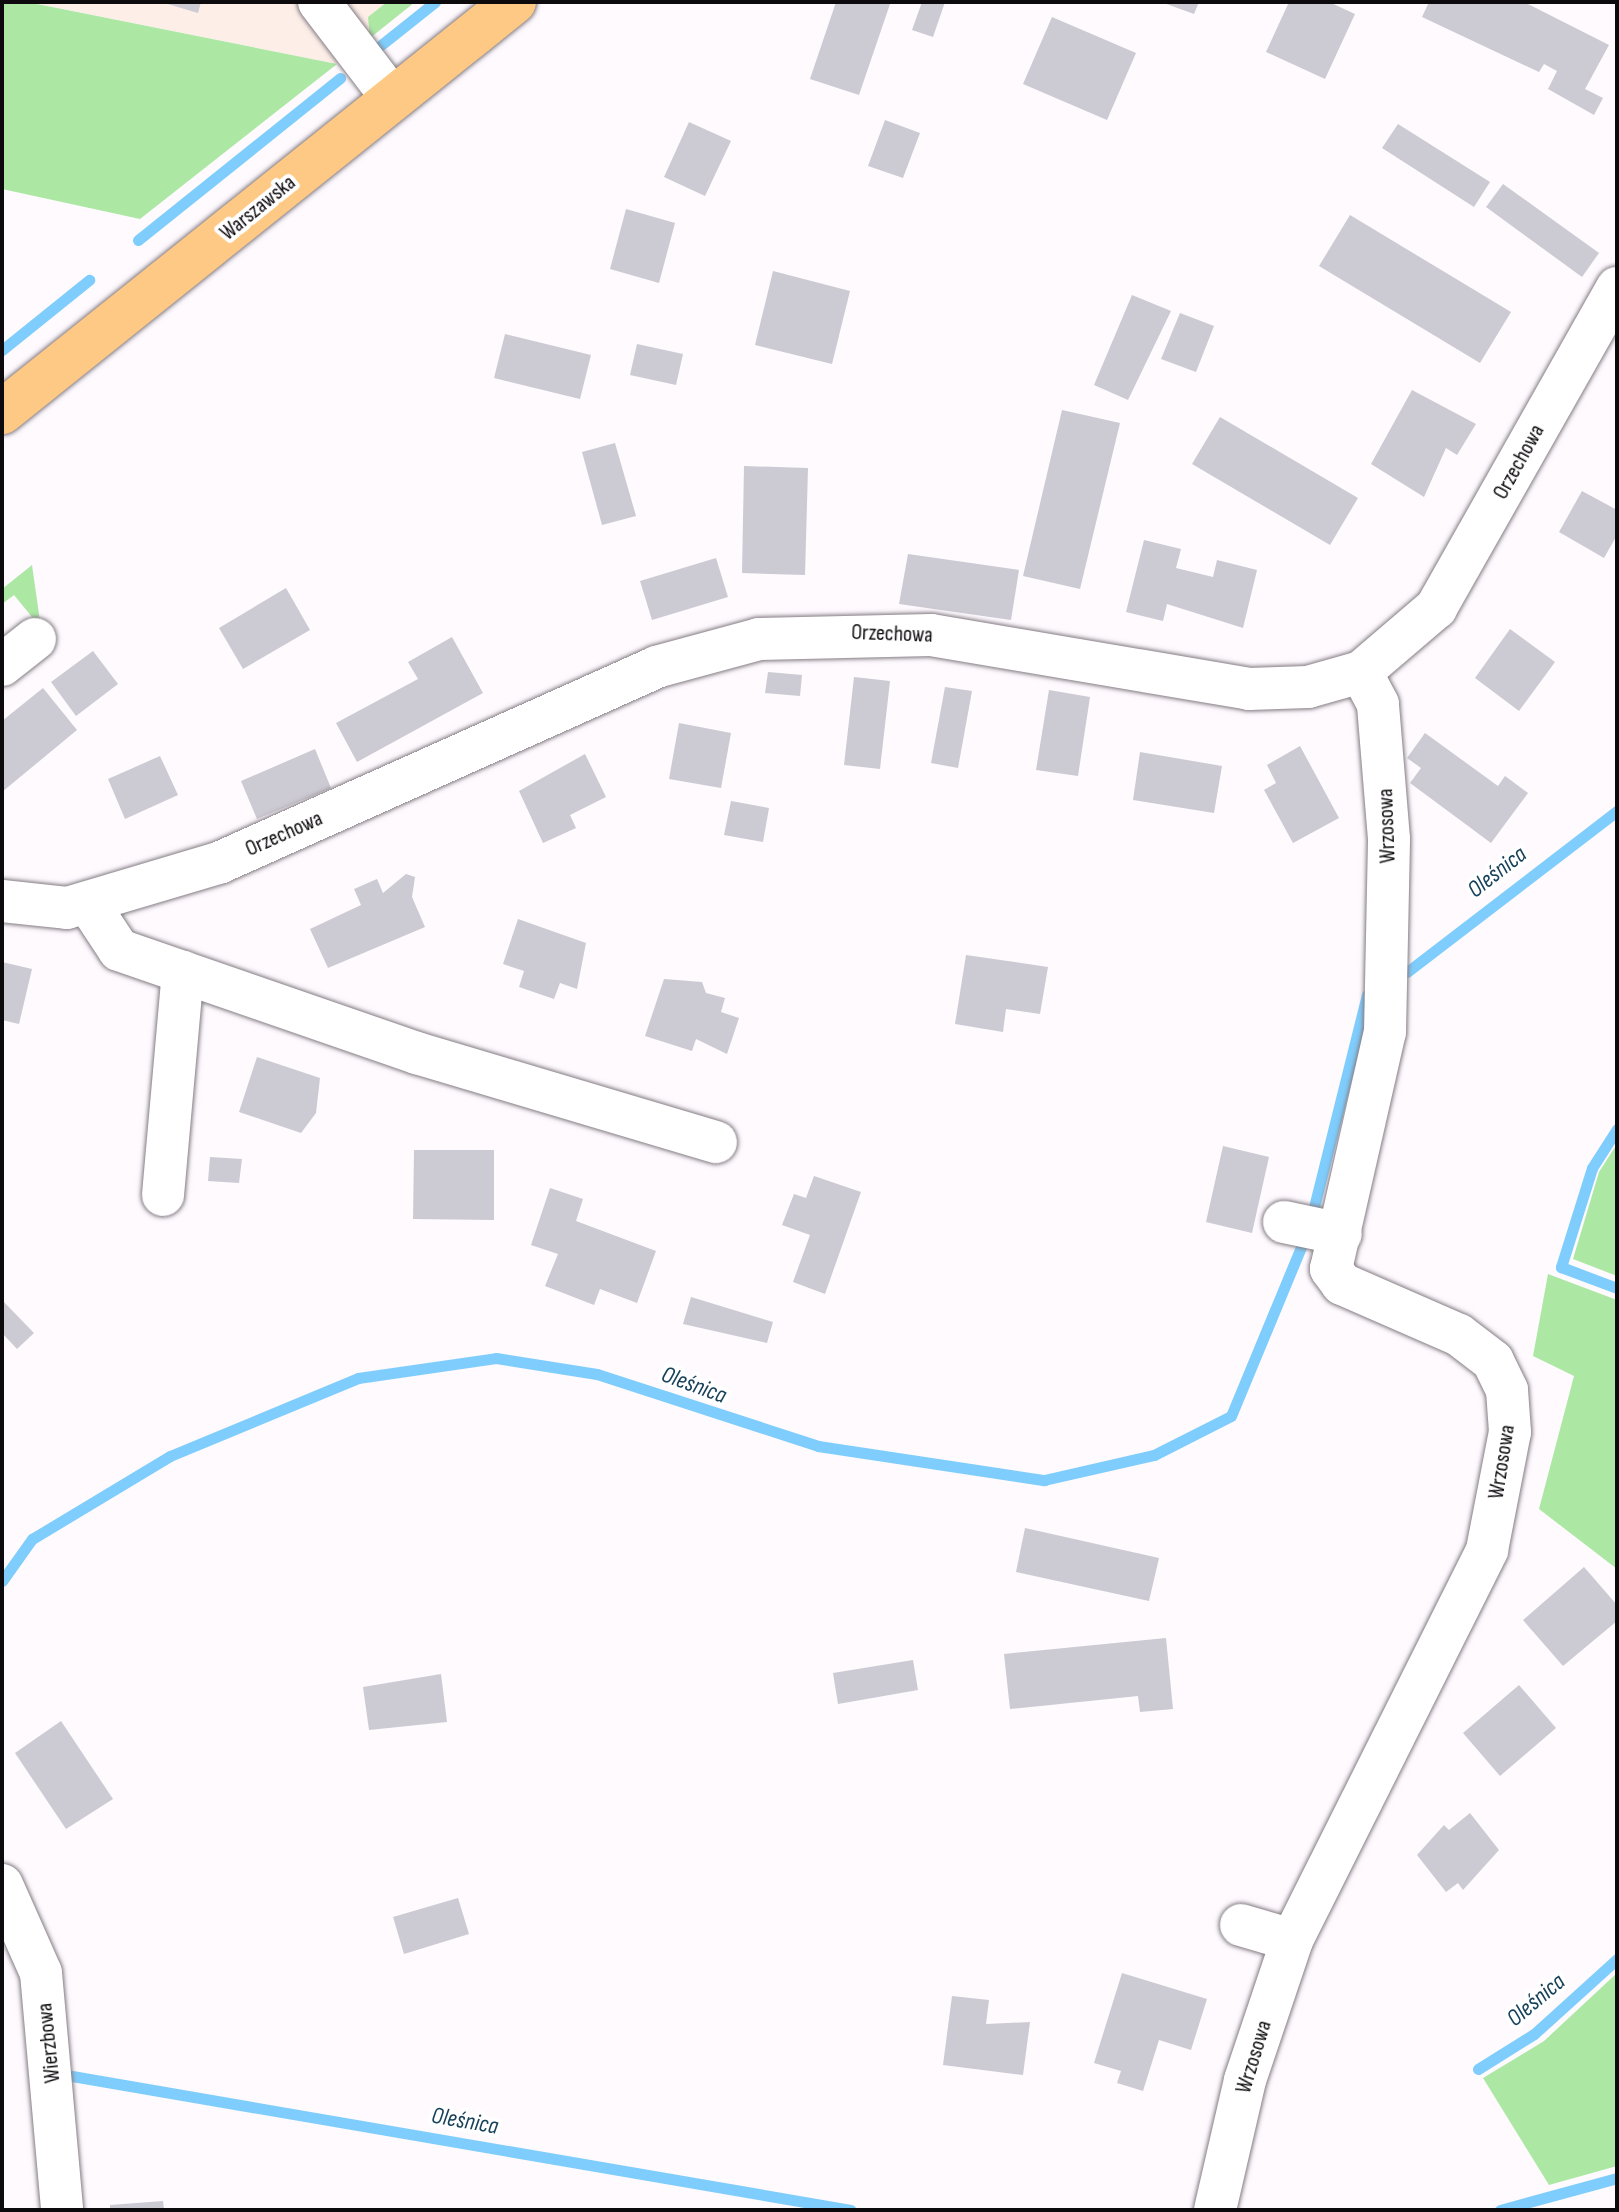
<!DOCTYPE html>
<html>
<head>
<meta charset="utf-8">
<style>
	body { margin:0 }
	#map { position:relative; width:1619px; height:2212px; overflow:hidden; background:#fefafe; font-family:"Sofia Sans Condensed",sans-serif }
	div>[style] { position:absolute }
	[style*='--x'] { left:calc(var(--x)*1px); top:calc(var(--y)*1px); width:calc(var(--w)*1px); rotate:calc(var(--a)*1deg) }
	.industrial>* { inset:0; background:#fdeee8 }
	.green>* { inset:0; background:#ace8a4 }
	.stream>* { height:11px; margin:-5.5px; padding:0 5.5px; transform-origin:5.5px; border-radius:5.5px; background:#7fcdfc }
	.building>* { inset:0; background:#cccad3 }
	.roads { filter:drop-shadow(0 0 2px #847d84) drop-shadow(0 0 2px #847d84) }
	.minor>* { height:42px; margin:-21px; padding:0 21px; transform-origin:21px; border-radius:21px; background:#fff }
	.major>* { height:44px; margin:-22px; padding:0 22px; transform-origin:22px; border-radius:22px; background:#fec984 }
	span { translate:-50% -50%; white-space:nowrap; text-align:center; line-height:1.15; -webkit-text-stroke:8px #fff; paint-order:stroke }
	.street-label { font-size:22px; color:#0d0a0d }
	.water-label { font-size:24px; color:#17425a; font-style:italic }
	.frame { position:absolute; inset:0; border:4px solid #0d0a0d; pointer-events:none }
</style>
</head>
<body>
<div id="map">
	<div class="industrial">
		<div style="clip-path:polygon(27px 2px,415px 2px,337px 64px)"></div>
	</div>
	<div class="green">
		<div style="clip-path:polygon(2px 2px,27px 2px,337px 64px,140px 219px,2px 189px)"></div>
		<div style="clip-path:polygon(387px 2px,415px 2px,370px 38px,368px 17px)"></div>
		<div style="clip-path:polygon(32px 565px,41px 628px,14px 595px,2px 604px,2px 589px)"></div>
		<div style="clip-path:polygon(1617px 1144px,1617px 1276px,1573px 1259px,1599px 1172px)"></div>
		<div style="clip-path:polygon(1548px 1274px,1617px 1300px,1617px 1569px,1539px 1509px,1574px 1376px,1533px 1356px)"></div>
		<div style="clip-path:polygon(1617px 1973px,1617px 2166px,1549px 2185px,1483px 2078px,1544px 2041px)"></div>
	</div>
	<div class="stream">
		<div style="--x:381;--y:45;--w:69;--a:-38.5"></div>
		<div style="--x:138;--y:240;--w:259;--a:-38.7"></div>
		<div style="--x:2;--y:350;--w:112;--a:-38.8"></div>
		<div style="--x:1407;--y:972;--w:265;--a:-37.5"></div>
		<div style="--x:1617;--y:1129;--w:46;--a:122.7"></div>
		<div style="--x:1592;--y:1168;--w:104;--a:107.4"></div>
		<div style="--x:1561;--y:1267;--w:60;--a:20.6"></div>
		<div style="--x:1314;--y:1207;--w:219;--a:-76"></div>
		<div style="--x:2;--y:1581;--w:52;--a:-54.5"></div>
		<div style="--x:32;--y:1539;--w:161;--a:-31"></div>
		<div style="--x:170;--y:1456;--w:204;--a:-22.5"></div>
		<div style="--x:358;--y:1378;--w:139;--a:-8.2"></div>
		<div style="--x:496;--y:1358;--w:102;--a:9"></div>
		<div style="--x:597;--y:1374;--w:232;--a:18"></div>
		<div style="--x:818;--y:1446;--w:229;--a:8.6"></div>
		<div style="--x:1044;--y:1480;--w:113;--a:-12.8"></div>
		<div style="--x:1154;--y:1455;--w:86;--a:-26.9"></div>
		<div style="--x:1231;--y:1416;--w:188;--a:-67.5"></div>
		<div style="--x:1478;--y:2069;--w:66;--a:-32"></div>
		<div style="--x:1534;--y:2034;--w:112;--a:-42.1"></div>
		<div style="--x:72;--y:2076;--w:790;--a:9.76"></div>
		<div style="--x:1500;--y:2210;--w:121;--a:-15.3"></div>
	</div>
	<div class="building">
		<div style="clip-path:polygon(161px 2px,201px 2px,198px 13px)"></div>
		<div style="clip-path:polygon(836px 2px,890px 4px,859px 95px,810px 79px)"></div>
		<div style="clip-path:polygon(922px 2px,945px 2px,933px 37px,912px 30px)"></div>
		<div style="clip-path:polygon(1161px 2px,1199px 2px,1194px 14px)"></div>
		<div style="clip-path:polygon(1289px 2px,1329px 2px,1355px 14px,1325px 79px,1266px 52px)"></div>
		<div style="clip-path:polygon(1429px 2px,1524px 2px,1609px 45px,1585px 89px,1603px 98px,1594px 115px,1548px 89px,1557px 71px,1544px 64px,1539px 72px,1422px 17px)"></div>
		<div style="clip-path:polygon(1052px 17px,1136px 53px,1107px 120px,1023px 84px)"></div>
		<div style="clip-path:polygon(885px 120px,920px 133px,903px 178px,868px 166px)"></div>
		<div style="clip-path:polygon(689px 122px,731px 141px,705px 196px,664px 177px)"></div>
		<div style="clip-path:polygon(1398px 124px,1490px 182px,1474px 207px,1382px 148px)"></div>
		<div style="clip-path:polygon(1503px 184px,1599px 253px,1582px 277px,1486px 207px)"></div>
		<div style="clip-path:polygon(626px 209px,675px 223px,659px 283px,610px 269px)"></div>
		<div style="clip-path:polygon(1350px 215px,1511px 312px,1480px 363px,1319px 266px)"></div>
		<div style="clip-path:polygon(773px 271px,850px 291px,832px 364px,755px 345px)"></div>
		<div style="clip-path:polygon(1132px 295px,1171px 311px,1128px 400px,1094px 385px)"></div>
		<div style="clip-path:polygon(1180px 313px,1214px 326px,1196px 372px,1161px 359px)"></div>
		<div style="clip-path:polygon(505px 334px,591px 355px,580px 399px,494px 378px)"></div>
		<div style="clip-path:polygon(637px 344px,683px 354px,676px 385px,630px 375px)"></div>
		<div style="clip-path:polygon(1412px 390px,1476px 424px,1457px 455px,1446px 448px,1424px 497px,1371px 464px)"></div>
		<div style="clip-path:polygon(1062px 410px,1120px 423px,1080px 589px,1023px 576px)"></div>
		<div style="clip-path:polygon(1220px 417px,1358px 498px,1330px 545px,1192px 464px)"></div>
		<div style="clip-path:polygon(615px 443px,636px 516px,602px 525px,582px 452px)"></div>
		<div style="clip-path:polygon(744px 466px,808px 468px,805px 575px,742px 573px)"></div>
		<div style="clip-path:polygon(1582px 491px,1617px 510px,1617px 535px,1604px 558px,1559px 532px)"></div>
		<div style="clip-path:polygon(1144px 540px,1181px 549px,1176px 568px,1213px 577px,1217px 560px,1257px 570px,1243px 628px,1167px 604px,1163px 621px,1126px 612px)"></div>
		<div style="clip-path:polygon(908px 554px,1019px 570px,1011px 620px,899px 604px)"></div>
		<div style="clip-path:polygon(716px 558px,728px 597px,652px 620px,640px 581px)"></div>
		<div style="clip-path:polygon(286px 588px,310px 630px,243px 669px,219px 628px)"></div>
		<div style="clip-path:polygon(1510px 629px,1555px 662px,1519px 711px,1475px 678px)"></div>
		<div style="clip-path:polygon(452px 637px,483px 693px,357px 762px,336px 723px,418px 679px,408px 662px)"></div>
		<div style="clip-path:polygon(93px 651px,118px 684px,76px 716px,51px 682px)"></div>
		<div style="clip-path:polygon(768px 672px,802px 675px,800px 696px,765px 693px)"></div>
		<div style="clip-path:polygon(854px 677px,890px 681px,880px 769px,844px 765px)"></div>
		<div style="clip-path:polygon(945px 687px,972px 691px,958px 768px,931px 763px)"></div>
		<div style="clip-path:polygon(43px 688px,77px 730px,2px 792px,2px 721px)"></div>
		<div style="clip-path:polygon(1049px 690px,1090px 697px,1078px 776px,1036px 770px)"></div>
		<div style="clip-path:polygon(679px 723px,731px 733px,721px 788px,669px 779px)"></div>
		<div style="clip-path:polygon(1425px 733px,1498px 786px,1505px 776px,1528px 793px,1491px 843px,1410px 783px,1421px 768px,1407px 758px)"></div>
		<div style="clip-path:polygon(1300px 746px,1339px 818px,1293px 843px,1264px 790px,1276px 783px,1267px 765px)"></div>
		<div style="clip-path:polygon(315px 749px,331px 788px,257px 819px,241px 781px)"></div>
		<div style="clip-path:polygon(1140px 752px,1222px 766px,1214px 813px,1133px 800px)"></div>
		<div style="clip-path:polygon(585px 754px,606px 797px,570px 815px,576px 828px,543px 843px,519px 791px)"></div>
		<div style="clip-path:polygon(160px 756px,178px 795px,125px 819px,108px 779px)"></div>
		<div style="clip-path:polygon(731px 801px,769px 808px,763px 842px,724px 835px)"></div>
		<div style="clip-path:polygon(406px 874px,415px 877px,412px 897px,425px 927px,328px 968px,310px 929px,361px 905px,354px 889px,377px 879px,383px 893px)"></div>
		<div style="clip-path:polygon(518px 919px,586px 943px,577px 989px,560px 983px,554px 999px,519px 987px,524px 971px,503px 964px)"></div>
		<div style="clip-path:polygon(966px 955px,1048px 967px,1040px 1014px,1006px 1009px,1003px 1032px,955px 1024px)"></div>
		<div style="clip-path:polygon(2px 962px,32px 969px,19px 1024px,2px 1020px)"></div>
		<div style="clip-path:polygon(664px 979px,702px 982px,706px 993px,725px 998px,721px 1012px,739px 1018px,727px 1054px,696px 1039px,692px 1051px,645px 1036px)"></div>
		<div style="clip-path:polygon(257px 1057px,320px 1078px,316px 1113px,301px 1133px,239px 1112px)"></div>
		<div style="clip-path:polygon(1223px 1146px,1269px 1157px,1252px 1233px,1206px 1222px)"></div>
		<div style="clip-path:polygon(414px 1150px,494px 1150px,494px 1220px,413px 1219px)"></div>
		<div style="clip-path:polygon(210px 1157px,242px 1159px,239px 1183px,208px 1181px)"></div>
		<div style="clip-path:polygon(814px 1176px,861px 1192px,825px 1294px,793px 1282px,810px 1235px,782px 1225px,794px 1194px,806px 1198px)"></div>
		<div style="clip-path:polygon(550px 1188px,583px 1199px,576px 1221px,656px 1251px,637px 1303px,600px 1289px,594px 1305px,545px 1286px,558px 1254px,531px 1245px)"></div>
		<div style="clip-path:polygon(691px 1297px,773px 1322px,767px 1343px,683px 1324px)"></div>
		<div style="clip-path:polygon(2px 1300px,34px 1333px,17px 1349px,2px 1333px)"></div>
		<div style="clip-path:polygon(1025px 1528px,1159px 1558px,1149px 1601px,1016px 1572px)"></div>
		<div style="clip-path:polygon(1584px 1567px,1617px 1605px,1617px 1621px,1563px 1666px,1523px 1620px)"></div>
		<div style="clip-path:polygon(1166px 1638px,1173px 1709px,1140px 1712px,1138px 1696px,1010px 1709px,1004px 1654px)"></div>
		<div style="clip-path:polygon(913px 1660px,918px 1690px,838px 1704px,833px 1673px)"></div>
		<div style="clip-path:polygon(441px 1674px,447px 1722px,369px 1730px,363px 1687px)"></div>
		<div style="clip-path:polygon(1519px 1685px,1556px 1728px,1500px 1776px,1463px 1733px)"></div>
		<div style="clip-path:polygon(61px 1721px,113px 1799px,66px 1829px,15px 1753px)"></div>
		<div style="clip-path:polygon(1470px 1813px,1499px 1850px,1463px 1890px,1458px 1883px,1446px 1892px,1417px 1855px,1444px 1825px,1449px 1830px)"></div>
		<div style="clip-path:polygon(458px 1898px,469px 1934px,404px 1954px,393px 1917px)"></div>
		<div style="clip-path:polygon(1122px 1973px,1207px 1999px,1191px 2050px,1159px 2040px,1143px 2091px,1117px 2083px,1121px 2071px,1094px 2063px)"></div>
		<div style="clip-path:polygon(952px 1996px,989px 2000px,986px 2024px,1030px 2022px,1023px 2075px,943px 2065px)"></div>
		<div style="clip-path:polygon(163px 2201px,164px 2210px,110px 2210px,110px 2205px)"></div>
	</div>
	<div class="roads">
		<div class="minor">
			<div style="--x:319;--y:2;--w:122;--a:52.7"></div>
			<div style="--x:2;--y:665;--w:42;--a:-38.2"></div>
			<div style="--x:2;--y:901;--w:65;--a:6.1"></div>
			<div style="--x:67;--y:908;--w:161;--a:-16.6"></div>
			<div style="--x:221;--y:862;--w:477;--a:-24.1"></div>
			<div style="--x:656;--y:667;--w:107;--a:-15.2"></div>
			<div style="--x:759;--y:639;--w:172;--a:-1.3"></div>
			<div style="--x:931;--y:635;--w:323;--a:9.6"></div>
			<div style="--x:1249;--y:689;--w:59;--a:-1.9"></div>
			<div style="--x:1308;--y:687;--w:55;--a:-15.8"></div>
			<div style="--x:1361;--y:672;--w:99;--a:-40.5"></div>
			<div style="--x:1436;--y:608;--w:368;--a:-60.5"></div>
			<div style="--x:88;--y:903;--w:56;--a:56.6"></div>
			<div style="--x:119;--y:950;--w:315;--a:19.1"></div>
			<div style="--x:417;--y:1053;--w:312;--a:16.6"></div>
			<div style="--x:163;--y:1195;--w:224;--a:-84.9"></div>
			<div style="--x:1284;--y:1222;--w:58;--a:11.9"></div>
			<div style="--x:2;--y:1885;--w:96;--a:66.1"></div>
			<div style="--x:41;--y:1973;--w:238;--a:84.9"></div>
			<div style="--x:1241;--y:1925;--w:53;--a:16.4"></div>
			<div style="--x:1215;--y:2210;--w:133;--a:-77"></div>
			<div style="--x:1245;--y:2080;--w:148;--a:-71.4"></div>
			<div style="--x:1292;--y:1940;--w:436;--a:-63.4"></div>
			<div style="--x:1487;--y:1550;--w:120;--a:-79"></div>
			<div style="--x:1510;--y:1432;--w:42;--a:-94.1"></div>
			<div style="--x:1507;--y:1390;--w:32;--a:-116"></div>
			<div style="--x:1493;--y:1361;--w:43;--a:-142.6"></div>
			<div style="--x:1459;--y:1335;--w:128;--a:-156.4"></div>
			<div style="--x:1342;--y:1284;--w:19;--a:-126"></div>
			<div style="--x:1331;--y:1269;--w:243;--a:-77.2"></div>
			<div style="--x:1385;--y:1032;--w:193;--a:-88.8"></div>
			<div style="--x:1389;--y:839;--w:135;--a:-94.7"></div>
			<div style="--x:1378;--y:704;--w:36;--a:-118"></div>
		</div>
		<div class="major">
			<div style="--x:2;--y:412;--w:656;--a:-38.69"></div>
		</div>
	</div>
	<div class="street-label">
		<span style="left:258px;top:208px;rotate:-39deg">Warszawska</span>
		<span style="left:1519px;top:462px;rotate:-61deg">Orzechowa</span>
		<span style="left:892px;top:634px;rotate:2deg">Orzechowa</span>
		<span style="left:1387px;top:826px;rotate:-92deg">Wrzosowa</span>
		<span style="left:284px;top:834px;rotate:-24deg">Orzechowa</span>
		<span style="left:1502px;top:1462px;rotate:-81deg">Wrzosowa</span>
		<span style="left:49px;top:2043px;rotate:-96deg">Wierzbowa</span>
		<span style="left:1254px;top:2057px;rotate:-73deg">Wrzosowa</span>
	</div>
	<div class="water-label">
		<span style="left:1497px;top:872px;rotate:-38deg">Oleśnica</span>
		<span style="left:694px;top:1385px;rotate:20deg">Oleśnica</span>
		<span style="left:1536px;top:2000px;rotate:-40deg">Oleśnica</span>
		<span style="left:465px;top:2121px;rotate:10deg">Oleśnica</span>
	</div>
	<div class="frame"></div>
</div>
</body>
</html>
